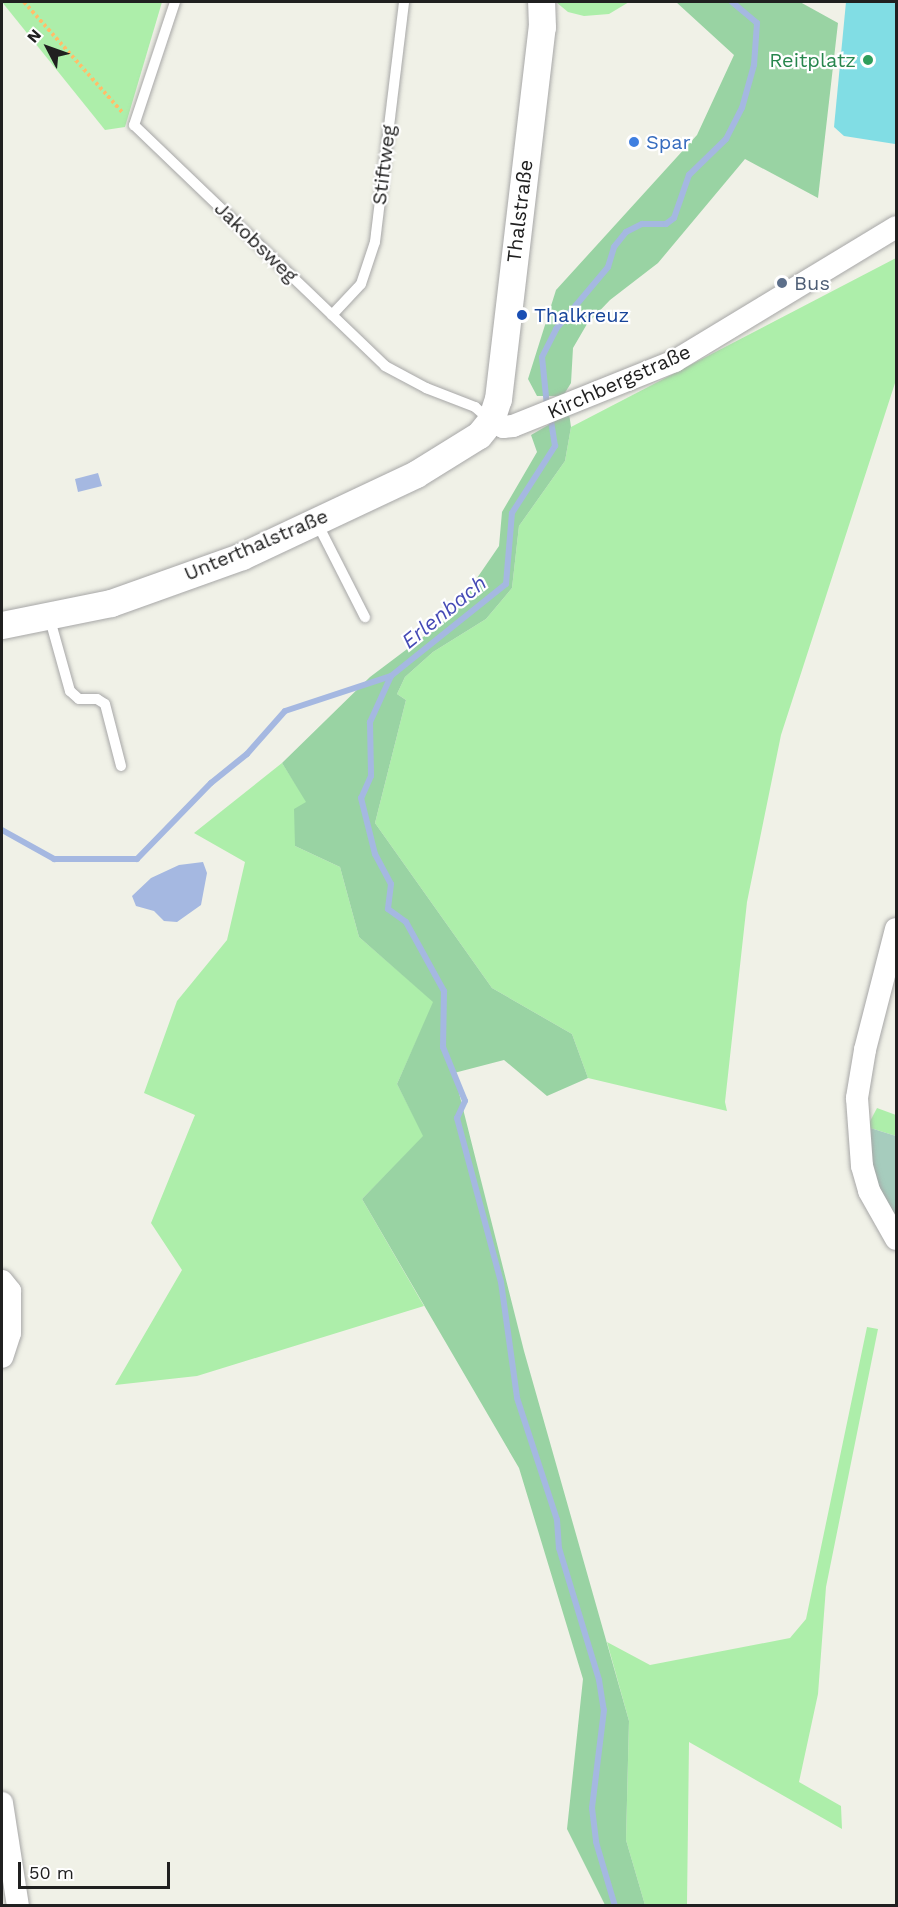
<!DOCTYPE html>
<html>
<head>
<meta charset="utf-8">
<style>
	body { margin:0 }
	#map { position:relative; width:898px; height:1907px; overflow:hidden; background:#f0f1e7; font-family:"Work Sans",sans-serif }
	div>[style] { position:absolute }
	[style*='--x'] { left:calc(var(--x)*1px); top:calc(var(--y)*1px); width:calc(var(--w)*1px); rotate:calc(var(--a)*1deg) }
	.grass>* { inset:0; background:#adeeaa }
	.forest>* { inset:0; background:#99d3a3 }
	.cemetery>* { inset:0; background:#a6ccbd }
	.pitch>* { inset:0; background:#81dde4 }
	.water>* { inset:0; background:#a5b8e1 }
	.stream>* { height:6px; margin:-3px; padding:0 3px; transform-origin:3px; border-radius:3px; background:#a5b8e1 }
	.path>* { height:4px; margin-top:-2px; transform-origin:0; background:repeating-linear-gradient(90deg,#ffbe6a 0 3px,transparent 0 6px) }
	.roads { filter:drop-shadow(0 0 2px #a7a7a7) drop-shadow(0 0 2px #a7a7a7) }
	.service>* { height:10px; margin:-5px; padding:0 5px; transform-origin:5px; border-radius:5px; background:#fff }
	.minor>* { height:22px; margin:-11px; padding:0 11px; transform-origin:11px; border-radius:11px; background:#fff }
	.tertiary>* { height:27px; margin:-13.5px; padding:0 13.5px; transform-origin:13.5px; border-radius:13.5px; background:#fff }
	.dots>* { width:16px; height:16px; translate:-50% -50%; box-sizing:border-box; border:3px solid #fff; border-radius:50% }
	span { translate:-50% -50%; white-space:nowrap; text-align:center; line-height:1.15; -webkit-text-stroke:4.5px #fff; paint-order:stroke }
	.leisure-label { font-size:20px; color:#27864d }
	.right { translate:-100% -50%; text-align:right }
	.shop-label { font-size:20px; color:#366cbe }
	.left { translate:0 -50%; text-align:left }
	.street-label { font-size:20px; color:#202020 }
	.service-label { font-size:20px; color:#4e5e75 }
	.transit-label { font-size:20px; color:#164399 }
	.water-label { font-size:21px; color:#464bb6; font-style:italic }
	.frame { position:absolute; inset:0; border:3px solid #202020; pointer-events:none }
	.north { position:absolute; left:18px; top:18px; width:60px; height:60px; -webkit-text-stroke:4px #fff; paint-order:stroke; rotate:311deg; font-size:16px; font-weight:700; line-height:24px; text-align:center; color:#202020 }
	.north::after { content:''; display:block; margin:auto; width:21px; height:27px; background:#202020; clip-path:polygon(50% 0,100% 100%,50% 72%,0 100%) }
	.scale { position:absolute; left:18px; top:1862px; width:152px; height:27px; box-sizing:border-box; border:3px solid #202020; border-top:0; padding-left:8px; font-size:18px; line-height:21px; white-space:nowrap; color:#202020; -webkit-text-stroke:4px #fff; paint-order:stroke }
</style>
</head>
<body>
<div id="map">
	<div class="grass">
		<div style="clip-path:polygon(2px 2px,162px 2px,125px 127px,105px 130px)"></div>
		<div style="clip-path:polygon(556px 2px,629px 2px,609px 14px,584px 16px,568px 12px)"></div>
		<div style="clip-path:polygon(896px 258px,896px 380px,781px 735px,747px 902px,725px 1102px,727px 1111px,588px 1078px,572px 1034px,492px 988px,375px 823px,406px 700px,397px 694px,405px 677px,433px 652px,486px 619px,512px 588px,519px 526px,565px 461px,571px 427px)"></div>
		<div style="clip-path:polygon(282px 763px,307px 802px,295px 846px,340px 867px,359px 937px,434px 1002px,397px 1084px,424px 1136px,362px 1199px,424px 1306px,197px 1376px,115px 1385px,182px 1270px,151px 1223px,195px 1115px,144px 1093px,177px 1001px,227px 940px,245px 862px,194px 833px)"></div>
		<div style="clip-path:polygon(877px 1108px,896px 1115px,896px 1136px,867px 1127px)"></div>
		<div style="clip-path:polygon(867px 1327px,878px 1329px,826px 1587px,818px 1694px,799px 1782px,841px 1806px,842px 1829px,689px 1742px,687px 1905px,645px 1905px,626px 1840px,629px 1721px,607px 1642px,650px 1665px,790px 1638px,806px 1619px)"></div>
	</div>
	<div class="forest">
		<div style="clip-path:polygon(676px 2px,800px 2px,838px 23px,818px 198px,745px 159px,658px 263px,610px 300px,587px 324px,573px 348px,571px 383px,563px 396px,537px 396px,528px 379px,556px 290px,697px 135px,734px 55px)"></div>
		<div style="clip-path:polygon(569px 413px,571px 427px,565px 461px,519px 526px,512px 588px,486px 619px,433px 652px,405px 677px,397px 694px,406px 700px,375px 823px,492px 988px,572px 1034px,588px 1078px,547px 1096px,504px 1060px,454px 1073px,524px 1351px,629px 1721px,626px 1840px,645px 1905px,605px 1905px,567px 1829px,583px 1679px,519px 1468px,362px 1199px,423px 1136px,397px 1084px,433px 1002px,359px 937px,340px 867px,295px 846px,294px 809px,306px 802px,282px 763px,370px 677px,451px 616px,499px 546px,502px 512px,537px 452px,531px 435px)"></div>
	</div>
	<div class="cemetery">
		<div style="clip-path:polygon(867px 1127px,896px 1136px,896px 1234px,870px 1178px)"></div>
	</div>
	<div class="pitch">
		<div style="clip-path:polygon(846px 2px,896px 2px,895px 144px,844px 136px,834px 127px)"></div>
	</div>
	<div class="water">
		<div style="clip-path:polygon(98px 473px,102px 486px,78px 492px,75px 479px)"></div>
		<div style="clip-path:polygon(203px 862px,207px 873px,201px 905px,177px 922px,164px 921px,154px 911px,136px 906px,132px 896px,151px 878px,179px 865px)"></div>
	</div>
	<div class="stream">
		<div style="--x:547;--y:406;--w:49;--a:-95.8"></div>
		<div style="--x:542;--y:357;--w:31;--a:-63"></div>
		<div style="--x:556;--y:329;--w:81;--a:-50"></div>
		<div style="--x:608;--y:267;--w:21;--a:-73"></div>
		<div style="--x:614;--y:247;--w:19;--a:-51"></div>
		<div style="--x:626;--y:232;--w:18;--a:-27"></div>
		<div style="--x:642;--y:224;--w:24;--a:0"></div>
		<div style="--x:666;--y:224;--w:10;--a:-37"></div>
		<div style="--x:674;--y:218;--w:46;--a:-70.8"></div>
		<div style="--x:689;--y:175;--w:52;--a:-44.2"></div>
		<div style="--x:726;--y:139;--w:35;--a:-63"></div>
		<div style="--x:742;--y:108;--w:45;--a:-74.4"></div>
		<div style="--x:754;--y:65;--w:42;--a:-85.9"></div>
		<div style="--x:757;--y:23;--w:33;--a:-140"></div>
		<div style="--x:391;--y:676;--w:51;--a:114.5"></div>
		<div style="--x:370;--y:722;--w:54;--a:88.9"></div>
		<div style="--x:371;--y:776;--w:24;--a:114"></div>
		<div style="--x:361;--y:798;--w:58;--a:76"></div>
		<div style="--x:375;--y:854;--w:34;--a:62"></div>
		<div style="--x:391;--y:884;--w:25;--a:97"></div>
		<div style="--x:388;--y:909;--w:22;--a:36"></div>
		<div style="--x:406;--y:922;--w:79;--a:61.2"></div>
		<div style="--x:444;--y:991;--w:56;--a:91"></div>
		<div style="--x:443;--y:1047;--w:58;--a:67.8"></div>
		<div style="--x:465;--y:1101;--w:19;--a:115"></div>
		<div style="--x:457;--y:1118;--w:170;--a:75"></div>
		<div style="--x:501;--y:1282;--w:117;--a:82.1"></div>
		<div style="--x:517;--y:1398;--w:128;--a:71.8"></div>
		<div style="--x:557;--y:1520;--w:28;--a:86"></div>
		<div style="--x:559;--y:1548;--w:138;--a:73.1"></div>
		<div style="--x:599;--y:1680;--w:30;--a:81"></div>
		<div style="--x:604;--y:1710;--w:99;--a:97"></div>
		<div style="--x:592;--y:1808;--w:34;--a:83"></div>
		<div style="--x:596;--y:1842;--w:67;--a:73.5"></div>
		<div style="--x:2;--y:830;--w:60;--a:29.1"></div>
		<div style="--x:54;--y:859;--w:83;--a:0"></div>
		<div style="--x:137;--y:859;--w:106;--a:-45.8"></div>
		<div style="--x:211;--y:783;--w:46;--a:-38.9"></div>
		<div style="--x:247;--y:754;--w:57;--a:-48.5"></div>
		<div style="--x:285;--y:711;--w:112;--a:-18.3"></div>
		<div style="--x:391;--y:676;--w:147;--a:-38.7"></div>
		<div style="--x:506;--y:584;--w:71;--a:-85.2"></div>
		<div style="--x:512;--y:513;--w:80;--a:-57.3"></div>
		<div style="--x:555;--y:446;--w:30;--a:-99"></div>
	</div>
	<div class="path">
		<div style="--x:24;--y:2;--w:149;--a:48.3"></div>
	</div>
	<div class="roads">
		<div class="service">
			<div style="--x:175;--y:2;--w:130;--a:108.4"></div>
			<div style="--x:134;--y:125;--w:348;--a:43.8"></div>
			<div style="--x:385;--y:366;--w:47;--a:28.2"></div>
			<div style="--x:426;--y:388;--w:53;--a:21.2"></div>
			<div style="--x:475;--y:407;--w:20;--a:41"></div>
			<div style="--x:332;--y:315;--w:42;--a:-46.9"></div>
			<div style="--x:361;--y:284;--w:44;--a:-71.6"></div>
			<div style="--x:375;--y:242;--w:242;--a:-83.1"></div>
			<div style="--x:316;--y:521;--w:108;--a:63"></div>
			<div style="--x:49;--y:616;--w:78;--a:74.4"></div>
			<div style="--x:70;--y:691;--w:12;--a:42"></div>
			<div style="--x:79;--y:699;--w:18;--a:0"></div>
			<div style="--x:97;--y:699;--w:9;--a:32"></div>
			<div style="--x:105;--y:704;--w:64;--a:75.5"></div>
		</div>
		<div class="minor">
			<div style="--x:491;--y:420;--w:14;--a:30"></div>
			<div style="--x:503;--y:427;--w:10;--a:-6"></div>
			<div style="--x:513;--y:426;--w:175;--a:-21.9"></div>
			<div style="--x:675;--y:361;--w:258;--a:-31.2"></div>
			<div style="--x:896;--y:929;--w:125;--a:104.4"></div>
			<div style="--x:865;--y:1050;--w:49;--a:99.5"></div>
			<div style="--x:857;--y:1098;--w:68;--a:85.8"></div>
			<div style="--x:862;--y:1166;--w:26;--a:74"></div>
			<div style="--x:869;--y:1191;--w:55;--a:60.6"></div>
			<div style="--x:2;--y:1281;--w:13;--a:51"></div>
			<div style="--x:10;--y:1291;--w:42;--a:90"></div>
			<div style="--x:10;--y:1333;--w:25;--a:108"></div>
			<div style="--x:2;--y:1803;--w:104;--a:81.2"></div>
		</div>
		<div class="tertiary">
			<div style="--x:2;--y:625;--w:111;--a:-11.4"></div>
			<div style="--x:111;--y:603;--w:139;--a:-19.7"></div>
			<div style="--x:242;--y:556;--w:192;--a:-25.2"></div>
			<div style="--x:416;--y:474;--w:74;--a:-31.8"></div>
			<div style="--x:479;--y:435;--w:19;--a:-51"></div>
			<div style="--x:491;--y:420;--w:22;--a:-72"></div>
			<div style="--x:498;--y:399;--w:375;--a:-83.3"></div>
			<div style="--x:542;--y:27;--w:25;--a:-92"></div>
		</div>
	</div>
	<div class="dots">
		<div style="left:868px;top:60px;background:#2e9e5b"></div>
		<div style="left:634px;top:142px;background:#3f7fe0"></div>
		<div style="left:782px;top:283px;background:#5c6f8a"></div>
		<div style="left:522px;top:315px;background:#1a4fb4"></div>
	</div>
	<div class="leisure-label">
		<span class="right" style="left:856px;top:60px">Reitplatz</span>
	</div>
	<div class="shop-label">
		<span class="left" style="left:646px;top:142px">Spar</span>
	</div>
	<div class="street-label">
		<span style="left:384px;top:165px;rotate:-83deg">Stiftweg</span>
		<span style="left:520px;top:211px;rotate:-83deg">Thalstraße</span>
		<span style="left:256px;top:242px;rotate:44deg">Jakobsweg</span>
		<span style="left:619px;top:382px;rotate:-24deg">Kirchbergstraße</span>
		<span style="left:256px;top:545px;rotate:-23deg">Unterthalstraße</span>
	</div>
	<div class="service-label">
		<span class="left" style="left:794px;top:283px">Bus</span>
	</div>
	<div class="transit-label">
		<span class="left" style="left:534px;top:315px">Thalkreuz</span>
	</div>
	<div class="water-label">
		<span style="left:444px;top:612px;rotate:-39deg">Erlenbach</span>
	</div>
	<div class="frame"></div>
	<div class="north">N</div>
	<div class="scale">50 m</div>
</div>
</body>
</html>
